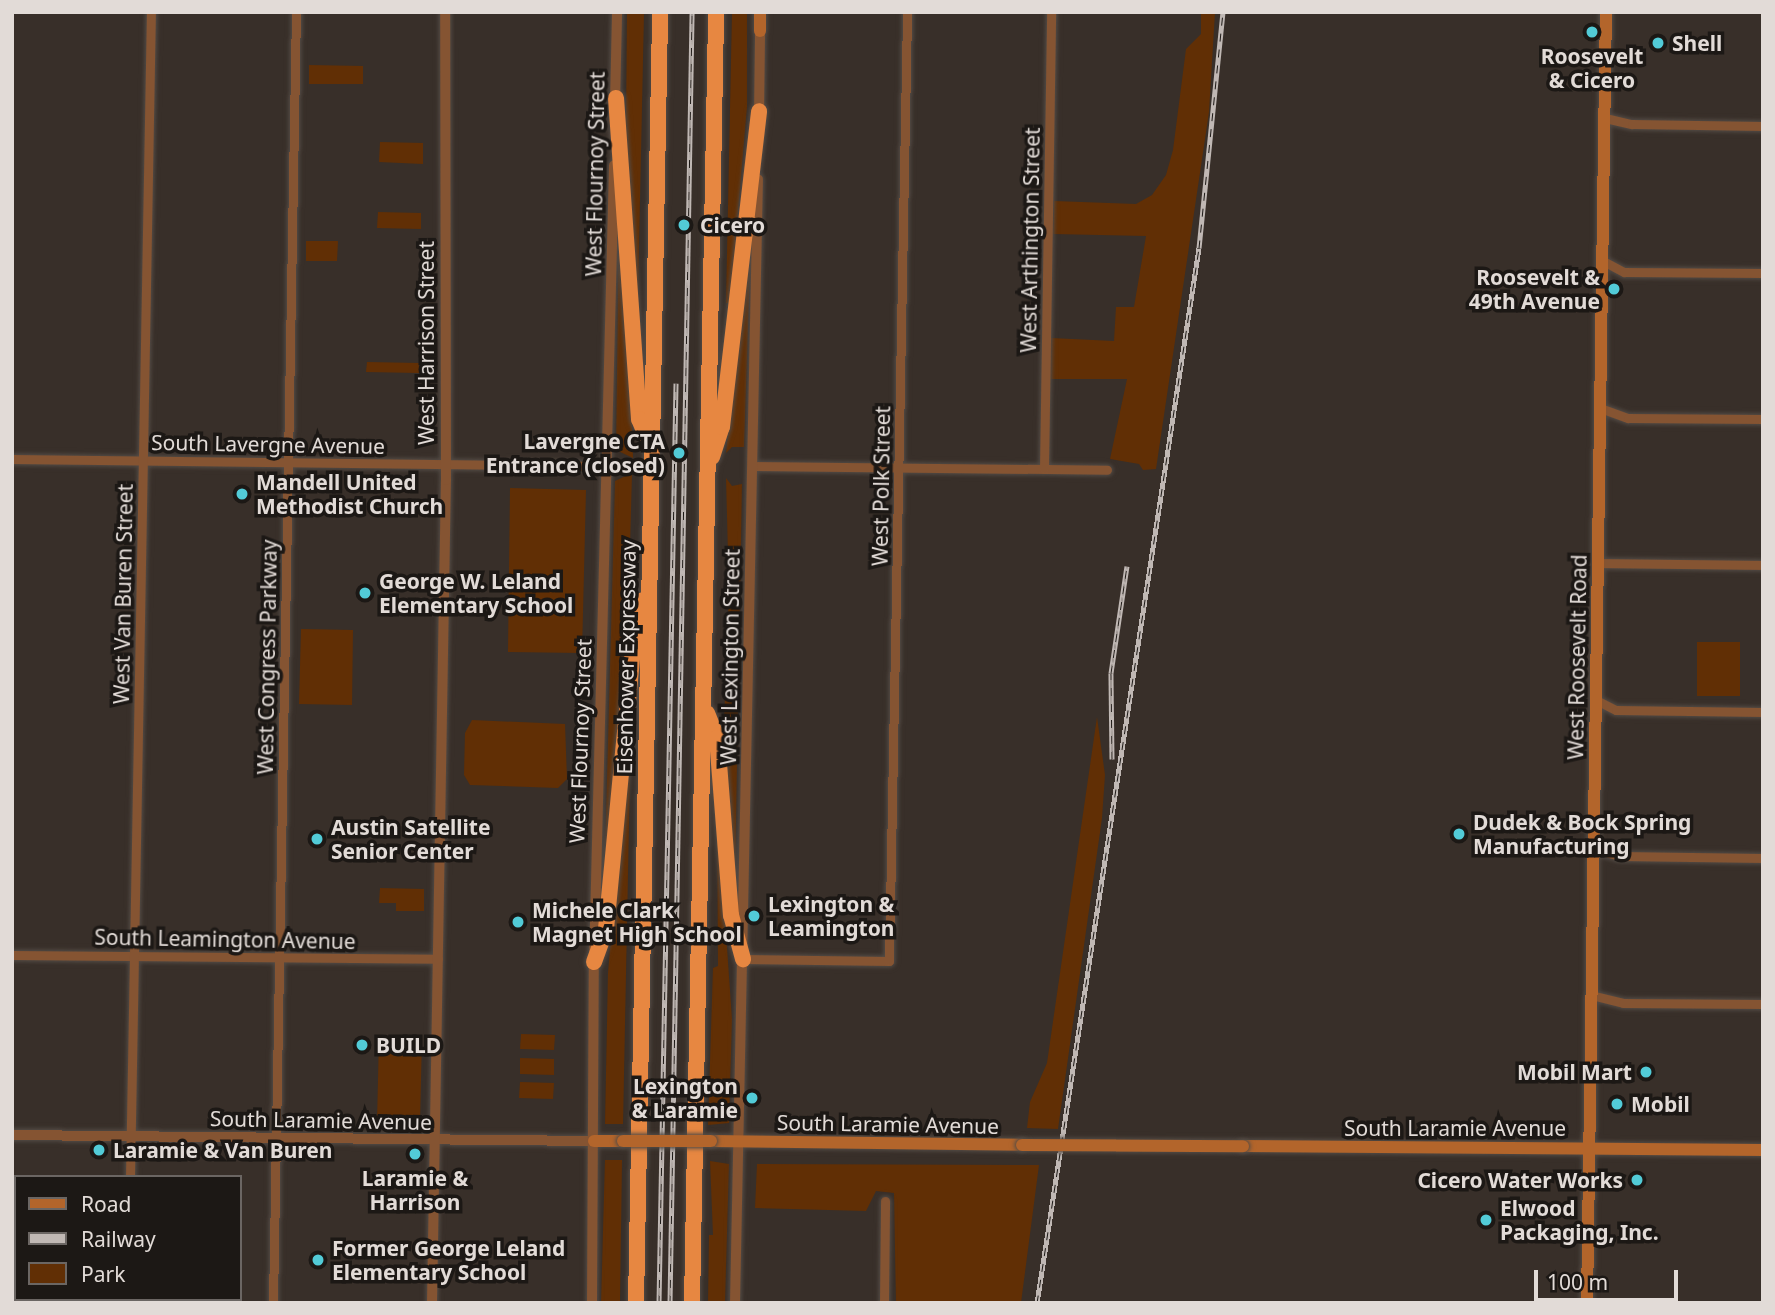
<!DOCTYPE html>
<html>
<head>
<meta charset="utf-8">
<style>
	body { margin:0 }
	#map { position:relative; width:1775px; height:1315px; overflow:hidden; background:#382f29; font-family:"Noto Sans",sans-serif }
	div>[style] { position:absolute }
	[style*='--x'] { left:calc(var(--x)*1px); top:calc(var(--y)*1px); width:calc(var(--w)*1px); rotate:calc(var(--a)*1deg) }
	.green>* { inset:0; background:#612f05 }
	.roads { filter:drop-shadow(0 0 2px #534b45) drop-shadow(0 0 2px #534b45) }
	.minor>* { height:9px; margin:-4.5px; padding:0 4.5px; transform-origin:4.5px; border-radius:4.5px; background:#855432 }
	.tertiary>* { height:10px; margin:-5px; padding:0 5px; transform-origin:5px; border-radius:5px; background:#855432 }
	.secondary>* { height:12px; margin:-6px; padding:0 6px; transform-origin:6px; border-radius:6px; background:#b3652b }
	.motorway>* { height:16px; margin:-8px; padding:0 8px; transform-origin:8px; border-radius:8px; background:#e78741 }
	.rail>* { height:5px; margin-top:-2.5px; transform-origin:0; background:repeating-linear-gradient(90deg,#1c1815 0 8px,#c0b8b4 0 16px); box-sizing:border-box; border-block:2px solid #c0b8b4 }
	.bridges { filter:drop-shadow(0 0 2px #534b45) drop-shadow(0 0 2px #534b45) }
	.secondary-bridge>* { height:12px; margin:-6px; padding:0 6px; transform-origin:6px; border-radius:6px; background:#b3652b }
	.dots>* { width:19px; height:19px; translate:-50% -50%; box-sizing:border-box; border:4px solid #1c1815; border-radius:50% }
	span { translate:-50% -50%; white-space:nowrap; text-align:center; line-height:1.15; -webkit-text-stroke:7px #1c1815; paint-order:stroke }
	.poi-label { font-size:21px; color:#e2dbd7; font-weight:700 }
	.left { translate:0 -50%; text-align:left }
	.right { translate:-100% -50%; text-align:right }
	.street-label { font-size:21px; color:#e2dbd7 }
	.frame { position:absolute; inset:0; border:14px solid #e2dbd7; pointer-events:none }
	.legend { position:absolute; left:14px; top:1175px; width:228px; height:126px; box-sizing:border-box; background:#1c1815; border:2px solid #6b6663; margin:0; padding:9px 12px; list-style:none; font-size:21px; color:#e2dbd7 }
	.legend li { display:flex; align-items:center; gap:14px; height:35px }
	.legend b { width:35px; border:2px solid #6b6663 }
	.scale { position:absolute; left:1534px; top:1270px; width:144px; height:32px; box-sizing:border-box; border:4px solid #e2dbd7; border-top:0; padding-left:9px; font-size:21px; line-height:24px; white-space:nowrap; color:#e2dbd7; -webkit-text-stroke:5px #1c1815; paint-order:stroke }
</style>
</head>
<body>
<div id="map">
	<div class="green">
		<div style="clip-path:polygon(627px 12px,644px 12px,638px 295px,626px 125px)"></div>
		<div style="clip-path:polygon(732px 12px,747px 12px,747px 107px,730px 303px,726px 303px)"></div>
		<div style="clip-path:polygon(1201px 12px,1215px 12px,1209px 112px,1156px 469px,1143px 470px,1139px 464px,1110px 459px,1127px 379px,1049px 379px,1051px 338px,1114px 341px,1116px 307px,1134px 307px,1146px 236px,1053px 234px,1054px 201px,1136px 204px,1152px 195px,1166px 175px,1173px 150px,1186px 49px,1201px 34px)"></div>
		<div style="clip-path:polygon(309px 65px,363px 66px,363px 84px,309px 84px)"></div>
		<div style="clip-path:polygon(380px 142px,423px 143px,423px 164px,379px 162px)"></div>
		<div style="clip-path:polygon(752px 209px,744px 447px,732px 447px,726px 453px)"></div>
		<div style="clip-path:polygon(378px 212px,421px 213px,421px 229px,377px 228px)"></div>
		<div style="clip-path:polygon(619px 217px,632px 419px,633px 458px,616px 450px)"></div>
		<div style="clip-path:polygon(306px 241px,338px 241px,337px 261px,306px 261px)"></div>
		<div style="clip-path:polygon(367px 362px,419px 363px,419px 373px,366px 372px)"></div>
		<div style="clip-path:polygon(632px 473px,627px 659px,604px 892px,615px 481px)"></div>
		<div style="clip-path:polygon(726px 478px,732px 486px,742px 484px,735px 878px,723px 748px,729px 592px)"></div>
		<div style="clip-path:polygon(510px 488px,586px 490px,582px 653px,508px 652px)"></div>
		<div style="clip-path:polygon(301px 629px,353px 630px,352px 705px,299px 704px)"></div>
		<div style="clip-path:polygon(1697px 642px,1740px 642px,1740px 696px,1697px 696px)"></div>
		<div style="clip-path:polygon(1097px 717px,1105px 775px,1102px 818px,1058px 1129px,1027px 1128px,1030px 1102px,1047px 1063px)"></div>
		<div style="clip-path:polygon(472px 720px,565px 724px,567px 779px,558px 788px,470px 785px,464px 775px,465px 733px)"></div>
		<div style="clip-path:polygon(625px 774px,630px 774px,623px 1124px,605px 1124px,608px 973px)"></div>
		<div style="clip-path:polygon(717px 804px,732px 1019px,729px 1123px,708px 1125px,713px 968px,718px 966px)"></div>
		<div style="clip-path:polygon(380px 888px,424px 889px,424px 911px,396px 911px,396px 903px,379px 903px)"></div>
		<div style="clip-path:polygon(521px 1034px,555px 1035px,554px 1050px,520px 1049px)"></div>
		<div style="clip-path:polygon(392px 1036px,422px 1037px,420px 1123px,377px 1122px,379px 1037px,387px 1040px)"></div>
		<div style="clip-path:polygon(520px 1058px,554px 1059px,554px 1075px,520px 1074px)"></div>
		<div style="clip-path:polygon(520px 1082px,554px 1083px,553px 1099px,519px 1098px)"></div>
		<div style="clip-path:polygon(605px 1160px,622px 1160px,620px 1303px,601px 1303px)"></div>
		<div style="clip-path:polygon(710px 1161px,729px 1164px,725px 1303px,708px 1303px,709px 1235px,713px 1235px)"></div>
		<div style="clip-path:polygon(757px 1164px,1039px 1165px,1021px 1303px,896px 1303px,894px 1193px,876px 1191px,866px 1211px,755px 1208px)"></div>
	</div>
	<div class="roads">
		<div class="minor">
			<div style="--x:1605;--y:118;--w:28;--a:13"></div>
			<div style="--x:1632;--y:124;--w:131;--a:0.9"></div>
			<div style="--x:1603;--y:261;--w:24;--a:28"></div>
			<div style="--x:1624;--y:272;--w:139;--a:0.4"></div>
			<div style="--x:1600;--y:408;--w:30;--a:20"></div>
			<div style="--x:1628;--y:418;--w:135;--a:0.4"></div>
			<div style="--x:12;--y:459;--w:595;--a:0.67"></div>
			<div style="--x:752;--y:466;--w:355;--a:0.6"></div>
			<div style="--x:1044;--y:469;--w:457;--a:-89.1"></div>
			<div style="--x:1598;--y:563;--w:165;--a:0.7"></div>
			<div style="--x:1596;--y:700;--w:22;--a:27"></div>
			<div style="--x:1616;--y:710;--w:147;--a:0.8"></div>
			<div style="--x:1593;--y:848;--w:27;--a:17"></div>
			<div style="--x:1619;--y:856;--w:144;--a:0.8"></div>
			<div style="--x:12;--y:955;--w:426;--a:0.5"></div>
			<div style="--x:743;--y:959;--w:146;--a:0.8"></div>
			<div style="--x:889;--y:961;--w:949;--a:-88.91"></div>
			<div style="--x:1591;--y:995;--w:33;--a:14"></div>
			<div style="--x:1623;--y:1003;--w:140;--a:0.4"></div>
			<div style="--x:130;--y:1177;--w:1165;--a:-88.97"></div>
			<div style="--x:127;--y:1303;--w:4;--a:-90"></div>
			<div style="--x:273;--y:1303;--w:1291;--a:-88.98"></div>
			<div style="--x:884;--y:1303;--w:102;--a:-89.4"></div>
		</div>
		<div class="tertiary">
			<div style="--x:615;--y:103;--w:91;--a:-88.7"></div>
			<div style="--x:759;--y:117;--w:86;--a:-89.3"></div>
			<div style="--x:12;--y:1135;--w:582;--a:0.59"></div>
			<div style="--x:432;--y:1303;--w:823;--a:-89.03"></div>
			<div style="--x:446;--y:480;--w:468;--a:-90.1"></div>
			<div style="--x:592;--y:1303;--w:341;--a:-89.7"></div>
			<div style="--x:594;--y:962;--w:797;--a:-88.56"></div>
			<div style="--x:735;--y:1303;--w:1124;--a:-88.83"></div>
		</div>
		<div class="secondary">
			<div style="--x:760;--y:31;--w:19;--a:-90"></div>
			<div style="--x:594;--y:1141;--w:29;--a:0"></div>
			<div style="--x:711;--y:1141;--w:311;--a:0.7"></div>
			<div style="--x:1243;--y:1146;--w:520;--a:0.44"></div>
			<div style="--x:1587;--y:1303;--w:1291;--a:-89.16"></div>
		</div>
		<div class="motorway">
			<div style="--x:616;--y:98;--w:322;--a:85.9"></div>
			<div style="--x:639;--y:419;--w:28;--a:67"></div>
			<div style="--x:712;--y:457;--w:32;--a:-72"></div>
			<div style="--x:722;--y:427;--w:318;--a:-83.3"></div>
			<div style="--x:707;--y:713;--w:27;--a:68"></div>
			<div style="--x:717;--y:738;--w:178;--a:85.5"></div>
			<div style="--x:731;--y:915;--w:46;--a:74.7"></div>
			<div style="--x:594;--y:962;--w:35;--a:-70"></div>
			<div style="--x:606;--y:929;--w:304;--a:-84.5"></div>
			<div style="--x:635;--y:626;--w:27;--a:-73"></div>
			<div style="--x:636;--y:1303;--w:1291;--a:-88.93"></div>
			<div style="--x:692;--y:1303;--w:1291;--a:-88.93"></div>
		</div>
	</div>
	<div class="rail">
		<div style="--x:1112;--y:759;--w:86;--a:-90.7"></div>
		<div style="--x:1111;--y:673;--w:108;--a:-81.5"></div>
		<div style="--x:659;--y:1303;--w:920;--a:-88.94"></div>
		<div style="--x:670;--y:1303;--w:1291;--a:-89.02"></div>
		<div style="--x:1037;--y:1303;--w:1067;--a:-81.27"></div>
		<div style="--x:1199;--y:248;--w:237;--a:-84.2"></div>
	</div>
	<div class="bridges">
		<div class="secondary-bridge">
			<div style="--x:623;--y:1141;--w:88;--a:0"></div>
			<div style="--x:1022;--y:1145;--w:221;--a:0.3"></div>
		</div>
	</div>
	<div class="dots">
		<div style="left:1592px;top:32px;background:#52cbd7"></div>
		<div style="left:1658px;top:43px;background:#52cbd7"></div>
		<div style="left:684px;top:225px;background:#52cbd7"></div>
		<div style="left:1614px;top:289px;background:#52cbd7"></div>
		<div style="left:679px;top:453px;background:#52cbd7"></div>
		<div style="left:242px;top:494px;background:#52cbd7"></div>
		<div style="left:365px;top:593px;background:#52cbd7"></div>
		<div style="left:1459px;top:834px;background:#52cbd7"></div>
		<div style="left:317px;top:839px;background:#52cbd7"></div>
		<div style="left:754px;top:916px;background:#52cbd7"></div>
		<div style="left:518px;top:922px;background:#52cbd7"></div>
		<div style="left:362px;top:1045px;background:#52cbd7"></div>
		<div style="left:1646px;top:1072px;background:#52cbd7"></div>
		<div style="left:752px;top:1098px;background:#52cbd7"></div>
		<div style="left:1617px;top:1104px;background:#52cbd7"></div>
		<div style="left:99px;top:1150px;background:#52cbd7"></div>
		<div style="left:415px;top:1154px;background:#52cbd7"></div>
		<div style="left:1637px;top:1180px;background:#52cbd7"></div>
		<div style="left:1486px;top:1220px;background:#52cbd7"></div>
		<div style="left:318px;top:1260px;background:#52cbd7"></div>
	</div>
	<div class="poi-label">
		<span class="left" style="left:1672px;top:43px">Shell</span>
		<span style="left:1592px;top:68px">Roosevelt<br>&amp; Cicero</span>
		<span class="left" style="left:700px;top:225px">Cicero</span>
		<span class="right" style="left:1600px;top:289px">Roosevelt &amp;<br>49th Avenue</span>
		<span class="right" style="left:665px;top:453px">Lavergne CTA<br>Entrance (closed)</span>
		<span class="left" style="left:256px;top:494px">Mandell United<br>Methodist Church</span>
		<span class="left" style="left:379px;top:593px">George W. Leland<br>Elementary School</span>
		<span class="left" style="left:1473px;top:834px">Dudek &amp; Bock Spring<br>Manufacturing</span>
		<span class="left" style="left:331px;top:839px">Austin Satellite<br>Senior Center</span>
		<span class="left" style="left:768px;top:916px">Lexington &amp;<br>Leamington</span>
		<span class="left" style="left:532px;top:922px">Michele Clark<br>Magnet High School</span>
		<span class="left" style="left:376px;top:1045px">BUILD</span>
		<span class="right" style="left:1632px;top:1072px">Mobil Mart</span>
		<span class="right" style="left:738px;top:1098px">Lexington<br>&amp; Laramie</span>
		<span class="left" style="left:1631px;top:1104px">Mobil</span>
		<span class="left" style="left:113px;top:1150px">Laramie &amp; Van Buren</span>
		<span style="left:415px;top:1190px">Laramie &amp;<br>Harrison</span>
		<span class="right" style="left:1623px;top:1180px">Cicero Water Works</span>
		<span class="left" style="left:1500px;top:1220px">Elwood<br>Packaging, Inc.</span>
		<span class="left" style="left:332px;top:1260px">Former George Leland<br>Elementary School</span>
	</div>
	<div class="street-label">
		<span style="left:595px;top:174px;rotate:-89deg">West Flournoy Street</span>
		<span style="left:1030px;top:240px;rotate:-89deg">West Arthington Street</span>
		<span style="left:426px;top:343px;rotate:-90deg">West Harrison Street</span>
		<span style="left:268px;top:444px;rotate:1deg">South Lavergne Avenue</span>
		<span style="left:881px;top:486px;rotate:-89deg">West Polk Street</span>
		<span style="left:123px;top:594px;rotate:-89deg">West Van Buren Street</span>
		<span style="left:267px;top:657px;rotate:-89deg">West Congress Parkway</span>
		<span style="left:626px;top:657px;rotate:-89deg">Eisenhower Expressway</span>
		<span style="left:730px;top:657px;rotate:-89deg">West Lexington Street</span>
		<span style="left:1577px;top:657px;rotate:-89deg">West Roosevelt Road</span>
		<span style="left:580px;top:741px;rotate:-88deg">West Flournoy Street</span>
		<span style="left:225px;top:939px;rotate:1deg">South Leamington Avenue</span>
		<span style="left:321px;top:1120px;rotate:1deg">South Laramie Avenue</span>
		<span style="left:888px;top:1124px;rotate:1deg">South Laramie Avenue</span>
		<span style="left:1455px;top:1128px">South Laramie Avenue</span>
	</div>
	<div class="frame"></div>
	<ul class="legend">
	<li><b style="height:9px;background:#b3652b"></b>Road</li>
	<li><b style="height:9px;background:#c0b8b4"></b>Railway</li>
	<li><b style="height:19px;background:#612f05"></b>Park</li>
	</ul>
	<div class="scale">100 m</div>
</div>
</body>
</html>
